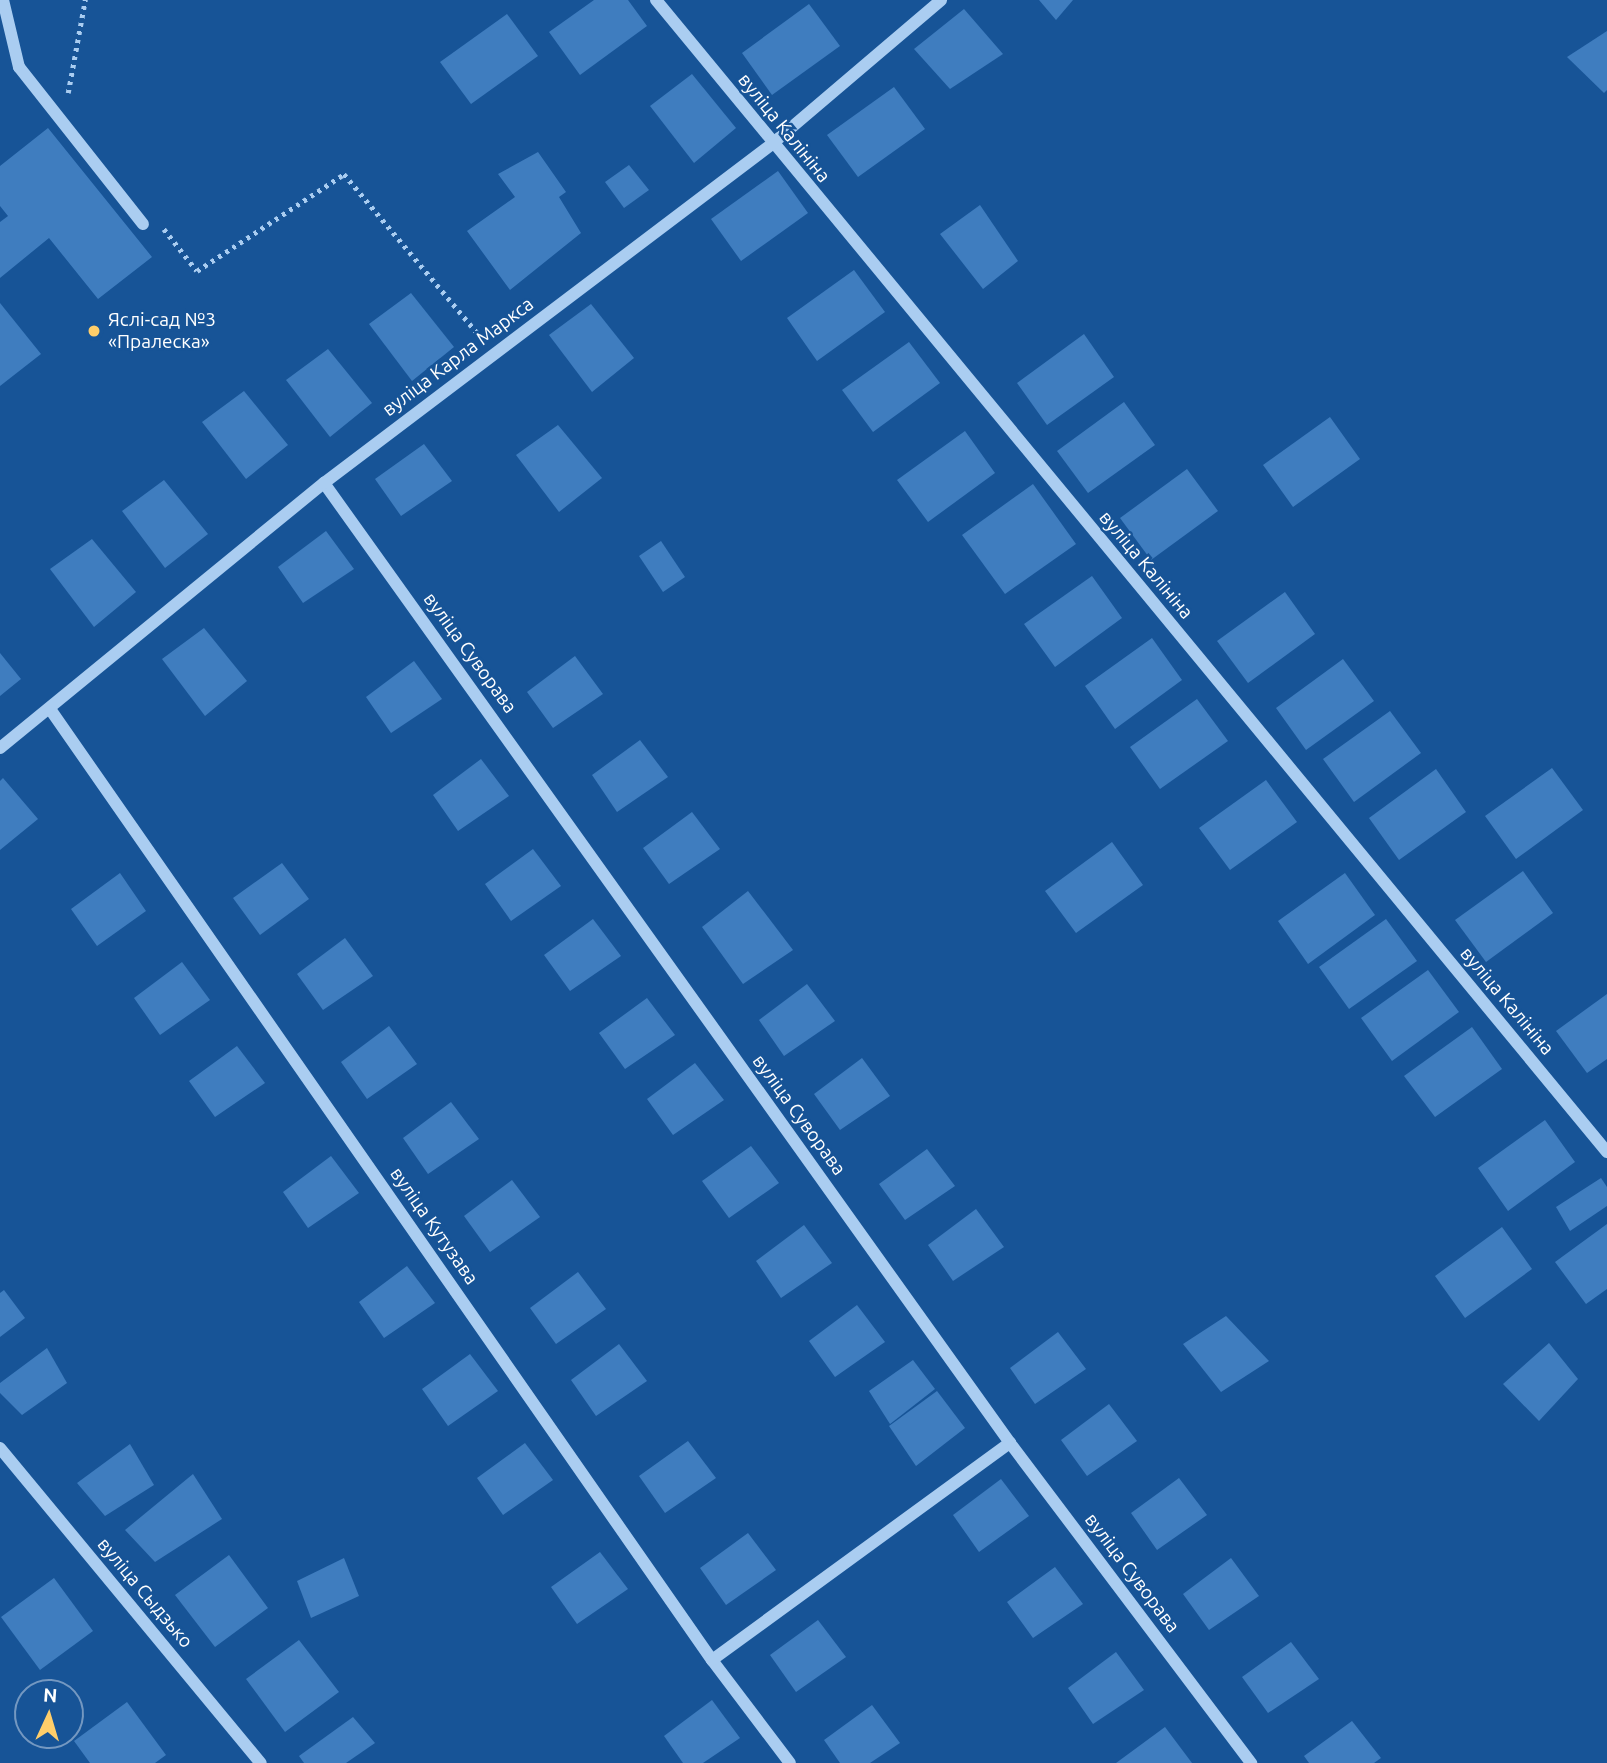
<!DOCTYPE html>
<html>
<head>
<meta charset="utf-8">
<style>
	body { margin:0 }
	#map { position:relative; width:1607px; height:1763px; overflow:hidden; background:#175497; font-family:Ubuntu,sans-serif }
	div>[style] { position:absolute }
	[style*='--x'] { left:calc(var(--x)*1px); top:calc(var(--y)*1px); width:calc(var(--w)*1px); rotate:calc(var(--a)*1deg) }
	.building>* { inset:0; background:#3f7dbf }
	.path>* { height:4.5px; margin-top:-2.25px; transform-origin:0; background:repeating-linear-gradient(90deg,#aacdf1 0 3.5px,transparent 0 8.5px) }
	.minor>* { height:12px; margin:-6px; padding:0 6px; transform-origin:6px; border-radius:6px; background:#aacdf1 }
	.dots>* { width:19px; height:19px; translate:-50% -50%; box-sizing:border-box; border:4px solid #175497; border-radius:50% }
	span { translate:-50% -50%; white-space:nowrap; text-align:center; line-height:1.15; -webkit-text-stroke:5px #175497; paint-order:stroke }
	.street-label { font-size:19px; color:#fff }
	.poi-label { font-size:19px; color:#fff }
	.left { translate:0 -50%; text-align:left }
	.north { position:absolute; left:14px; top:1679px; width:70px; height:70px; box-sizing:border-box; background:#175497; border:2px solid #7498c1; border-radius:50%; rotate:4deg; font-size:19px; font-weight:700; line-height:28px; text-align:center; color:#fff }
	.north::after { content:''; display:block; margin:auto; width:24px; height:32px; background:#ffce6a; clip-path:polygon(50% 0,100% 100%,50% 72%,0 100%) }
</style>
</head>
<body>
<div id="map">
	<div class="building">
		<div style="clip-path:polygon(594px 0,628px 0,647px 26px,580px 75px,549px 32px)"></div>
		<div style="clip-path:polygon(1039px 0,1073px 0,1056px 20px)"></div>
		<div style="clip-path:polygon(809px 4px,840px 46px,772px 95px,742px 53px)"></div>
		<div style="clip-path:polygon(964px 9px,1003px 54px,950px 89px,914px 49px)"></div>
		<div style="clip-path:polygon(507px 14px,538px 56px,471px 104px,440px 62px)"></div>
		<div style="clip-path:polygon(1607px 31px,1607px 90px,1604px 93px,1567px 57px)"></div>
		<div style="clip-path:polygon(692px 74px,736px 128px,694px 163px,650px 106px)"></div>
		<div style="clip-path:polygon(894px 87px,925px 129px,858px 177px,827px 135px)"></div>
		<div style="clip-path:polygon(48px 128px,152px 257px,98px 299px,49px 238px,0 278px,0 222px,8px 216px,0 206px,0 166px)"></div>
		<div style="clip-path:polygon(538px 152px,566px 192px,559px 197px,581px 233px,510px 290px,467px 231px,515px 197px,498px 174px)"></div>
		<div style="clip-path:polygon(629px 165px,649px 190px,624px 208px,605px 182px)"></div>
		<div style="clip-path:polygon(778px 171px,808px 213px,741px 261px,711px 219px)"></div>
		<div style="clip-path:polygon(980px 205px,1018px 261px,983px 289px,940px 234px)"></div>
		<div style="clip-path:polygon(854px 270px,885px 312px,817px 361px,787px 318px)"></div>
		<div style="clip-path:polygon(411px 293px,454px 347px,412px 381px,369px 324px)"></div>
		<div style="clip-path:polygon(0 303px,41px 354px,0 386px)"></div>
		<div style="clip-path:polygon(591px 304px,634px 358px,592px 392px,549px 335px)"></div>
		<div style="clip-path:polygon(1084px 334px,1114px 377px,1047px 425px,1017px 383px)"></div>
		<div style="clip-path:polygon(909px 342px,940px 383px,873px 432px,842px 390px)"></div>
		<div style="clip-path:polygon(328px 349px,372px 403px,330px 437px,286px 380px)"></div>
		<div style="clip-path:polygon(244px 391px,288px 445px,246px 479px,202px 422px)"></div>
		<div style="clip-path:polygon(1124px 402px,1155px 445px,1088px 493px,1057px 451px)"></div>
		<div style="clip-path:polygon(1330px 417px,1360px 459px,1293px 507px,1263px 465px)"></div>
		<div style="clip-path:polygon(558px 425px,602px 478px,559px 512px,516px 455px)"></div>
		<div style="clip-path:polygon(965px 431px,995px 473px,928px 522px,897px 480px)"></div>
		<div style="clip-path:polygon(424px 444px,452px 481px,401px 516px,375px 479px)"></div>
		<div style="clip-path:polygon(1187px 469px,1218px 511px,1151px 560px,1120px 518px)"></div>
		<div style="clip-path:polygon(164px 480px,208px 534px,165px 568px,122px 511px)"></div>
		<div style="clip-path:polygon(1033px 484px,1076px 544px,1005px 594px,962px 535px)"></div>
		<div style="clip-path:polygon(326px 531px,354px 569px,303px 603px,278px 567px)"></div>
		<div style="clip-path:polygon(92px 539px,136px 592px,94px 627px,50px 569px)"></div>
		<div style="clip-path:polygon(661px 541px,685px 577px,663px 592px,639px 556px)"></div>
		<div style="clip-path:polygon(1092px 576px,1122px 618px,1055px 667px,1024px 624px)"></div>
		<div style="clip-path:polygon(1285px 592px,1315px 634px,1248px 683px,1217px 641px)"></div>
		<div style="clip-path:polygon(204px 628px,247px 681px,205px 716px,162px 659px)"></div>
		<div style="clip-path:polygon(1152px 638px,1182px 680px,1115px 729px,1085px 686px)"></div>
		<div style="clip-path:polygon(0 653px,21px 679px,0 696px)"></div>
		<div style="clip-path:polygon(575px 656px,603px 694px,553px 728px,527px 692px)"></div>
		<div style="clip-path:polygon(1343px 659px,1374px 701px,1306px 750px,1276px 708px)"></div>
		<div style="clip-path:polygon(414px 661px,442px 699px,391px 733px,366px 697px)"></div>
		<div style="clip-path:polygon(1197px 699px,1228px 741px,1160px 789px,1130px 747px)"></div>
		<div style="clip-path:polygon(1390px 711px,1421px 753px,1354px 802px,1323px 759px)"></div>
		<div style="clip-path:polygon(640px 740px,668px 777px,617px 812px,592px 775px)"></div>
		<div style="clip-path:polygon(481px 759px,509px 796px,458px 831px,433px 795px)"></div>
		<div style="clip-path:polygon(1552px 768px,1583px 810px,1516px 859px,1485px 816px)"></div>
		<div style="clip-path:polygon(1436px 769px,1466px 812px,1399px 860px,1369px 818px)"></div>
		<div style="clip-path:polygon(3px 778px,38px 819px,0 850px,0 781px)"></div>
		<div style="clip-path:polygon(1266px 780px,1297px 822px,1230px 870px,1199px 828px)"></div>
		<div style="clip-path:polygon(692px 812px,720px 849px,669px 884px,643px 848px)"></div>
		<div style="clip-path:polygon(1112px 842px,1143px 885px,1076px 933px,1045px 891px)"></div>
		<div style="clip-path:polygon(533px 849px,561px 886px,511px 921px,485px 884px)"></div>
		<div style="clip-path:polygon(282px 863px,309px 899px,260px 935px,233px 898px)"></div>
		<div style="clip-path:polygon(1523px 871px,1553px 913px,1486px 962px,1455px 920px)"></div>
		<div style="clip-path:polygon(120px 873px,146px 911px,97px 946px,71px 909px)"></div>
		<div style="clip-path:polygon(1345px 873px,1375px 915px,1308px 964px,1278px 921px)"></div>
		<div style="clip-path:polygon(748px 891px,793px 950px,743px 984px,702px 927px)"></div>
		<div style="clip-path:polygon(593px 919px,621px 956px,570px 991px,544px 955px)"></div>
		<div style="clip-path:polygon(1386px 919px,1417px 961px,1349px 1009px,1319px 967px)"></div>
		<div style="clip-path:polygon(345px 938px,373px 976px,323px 1010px,297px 974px)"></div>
		<div style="clip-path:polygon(182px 962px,210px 1000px,160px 1035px,134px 998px)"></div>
		<div style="clip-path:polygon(1428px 970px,1459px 1012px,1392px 1061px,1361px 1018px)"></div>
		<div style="clip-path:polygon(807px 984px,835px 1021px,784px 1056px,759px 1020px)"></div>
		<div style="clip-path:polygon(1607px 994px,1607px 1059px,1587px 1073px,1556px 1031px)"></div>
		<div style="clip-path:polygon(647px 998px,675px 1035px,625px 1069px,599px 1033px)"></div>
		<div style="clip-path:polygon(389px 1026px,417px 1064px,367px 1099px,341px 1062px)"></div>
		<div style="clip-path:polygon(1472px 1027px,1502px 1069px,1435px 1117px,1404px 1076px)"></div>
		<div style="clip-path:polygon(237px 1046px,265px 1083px,215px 1117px,189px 1081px)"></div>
		<div style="clip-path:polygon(862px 1058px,890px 1096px,840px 1130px,814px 1094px)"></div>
		<div style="clip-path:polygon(695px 1063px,724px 1100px,673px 1135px,647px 1099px)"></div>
		<div style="clip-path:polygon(451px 1102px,479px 1139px,428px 1174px,403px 1138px)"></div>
		<div style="clip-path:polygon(1545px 1120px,1575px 1162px,1508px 1211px,1478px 1168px)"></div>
		<div style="clip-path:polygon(751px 1146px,779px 1183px,729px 1218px,702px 1181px)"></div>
		<div style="clip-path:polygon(927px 1149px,955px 1186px,905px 1220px,879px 1184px)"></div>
		<div style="clip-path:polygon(331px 1156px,359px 1193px,308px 1228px,283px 1192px)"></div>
		<div style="clip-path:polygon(1601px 1178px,1607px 1187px,1607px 1206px,1570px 1231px,1556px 1207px)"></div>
		<div style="clip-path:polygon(512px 1180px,540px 1217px,490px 1252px,464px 1216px)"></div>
		<div style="clip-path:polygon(976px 1209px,1004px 1247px,953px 1281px,928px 1245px)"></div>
		<div style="clip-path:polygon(1607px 1224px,1607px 1289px,1586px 1304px,1555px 1262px)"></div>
		<div style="clip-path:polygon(804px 1225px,832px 1263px,781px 1298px,756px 1261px)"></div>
		<div style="clip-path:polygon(1502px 1227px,1532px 1269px,1465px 1318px,1435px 1276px)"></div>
		<div style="clip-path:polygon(407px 1266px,435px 1303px,384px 1338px,359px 1302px)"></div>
		<div style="clip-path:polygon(578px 1272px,606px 1309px,556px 1344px,530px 1308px)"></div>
		<div style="clip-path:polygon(4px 1290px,25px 1318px,0 1337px,0 1293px)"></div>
		<div style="clip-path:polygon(857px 1305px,885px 1342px,835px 1377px,809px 1341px)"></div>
		<div style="clip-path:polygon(1226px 1316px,1269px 1361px,1221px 1392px,1183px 1344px)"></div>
		<div style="clip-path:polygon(1058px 1332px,1086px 1369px,1035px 1404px,1010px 1368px)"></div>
		<div style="clip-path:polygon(1549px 1343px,1578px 1379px,1539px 1421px,1503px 1384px)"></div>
		<div style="clip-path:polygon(619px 1344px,647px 1381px,596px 1416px,571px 1380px)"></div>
		<div style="clip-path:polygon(47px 1348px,67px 1383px,22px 1415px,0 1393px,0 1383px)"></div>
		<div style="clip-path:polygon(470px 1354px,498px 1391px,448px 1426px,422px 1389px)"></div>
		<div style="clip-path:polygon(913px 1360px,935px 1389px,890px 1424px,869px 1391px)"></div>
		<div style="clip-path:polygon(937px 1391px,965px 1428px,916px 1466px,889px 1426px)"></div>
		<div style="clip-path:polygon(1109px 1404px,1137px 1441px,1087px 1476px,1061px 1440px)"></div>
		<div style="clip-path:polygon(688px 1441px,716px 1478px,665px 1513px,639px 1476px)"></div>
		<div style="clip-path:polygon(525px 1443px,553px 1480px,503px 1515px,477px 1478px)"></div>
		<div style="clip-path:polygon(130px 1444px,154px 1485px,105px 1516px,77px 1483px)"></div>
		<div style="clip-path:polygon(193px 1474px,222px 1519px,155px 1562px,125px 1530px)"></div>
		<div style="clip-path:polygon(1179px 1478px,1207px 1515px,1157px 1550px,1131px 1513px)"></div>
		<div style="clip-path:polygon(1001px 1479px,1029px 1516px,979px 1552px,953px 1515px)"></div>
		<div style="clip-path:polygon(748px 1533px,776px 1570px,726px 1605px,700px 1568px)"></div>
		<div style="clip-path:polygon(600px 1552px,628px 1589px,577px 1624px,551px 1587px)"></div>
		<div style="clip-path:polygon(229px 1555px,268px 1608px,215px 1647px,175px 1595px)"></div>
		<div style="clip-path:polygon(344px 1558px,359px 1596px,311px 1618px,297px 1581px)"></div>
		<div style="clip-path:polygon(1231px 1558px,1259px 1596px,1209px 1630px,1183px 1594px)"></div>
		<div style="clip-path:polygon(1055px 1567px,1083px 1604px,1033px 1638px,1007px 1602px)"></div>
		<div style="clip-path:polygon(54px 1578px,93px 1631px,40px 1670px,1px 1617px)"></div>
		<div style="clip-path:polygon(818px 1620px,846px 1657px,796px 1692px,770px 1655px)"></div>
		<div style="clip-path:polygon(299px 1640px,339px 1692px,285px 1732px,246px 1679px)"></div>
		<div style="clip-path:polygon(1291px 1642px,1319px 1679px,1268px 1713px,1242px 1677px)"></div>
		<div style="clip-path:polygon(1116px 1652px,1144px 1690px,1093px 1724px,1068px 1688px)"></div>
		<div style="clip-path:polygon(712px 1700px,740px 1738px,703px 1763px,683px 1763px,664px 1736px)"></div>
		<div style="clip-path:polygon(127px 1702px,166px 1755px,155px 1763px,90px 1763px,74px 1741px)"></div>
		<div style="clip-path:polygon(872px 1705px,900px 1743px,870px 1763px,840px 1763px,824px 1740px)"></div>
		<div style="clip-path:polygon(353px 1717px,375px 1743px,346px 1763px,304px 1763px,299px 1756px)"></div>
		<div style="clip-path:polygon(1352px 1721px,1381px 1758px,1374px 1763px,1309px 1763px,1304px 1756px)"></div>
		<div style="clip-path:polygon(1165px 1727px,1192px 1763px,1116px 1763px)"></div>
	</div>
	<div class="path">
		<div style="--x:68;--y:93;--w:95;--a:-79.6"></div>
		<div style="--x:164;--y:229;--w:53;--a:51.8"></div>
		<div style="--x:197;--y:271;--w:176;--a:-33.4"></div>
		<div style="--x:344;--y:174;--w:213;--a:50"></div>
	</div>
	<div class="minor">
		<div style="--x:3;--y:0;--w:69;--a:76.6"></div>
		<div style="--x:19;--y:67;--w:200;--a:51.7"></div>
		<div style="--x:656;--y:0;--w:1494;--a:50.46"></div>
		<div style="--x:324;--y:483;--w:1180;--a:54.45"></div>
		<div style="--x:1010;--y:1443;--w:401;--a:53"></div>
		<div style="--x:50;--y:709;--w:1159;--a:55.16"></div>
		<div style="--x:712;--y:1660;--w:129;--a:52.9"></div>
		<div style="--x:0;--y:748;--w:419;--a:-39.3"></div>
		<div style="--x:324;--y:483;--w:562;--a:-37.11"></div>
		<div style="--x:772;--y:144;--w:222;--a:-40.4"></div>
		<div style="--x:0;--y:1448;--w:409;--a:50.4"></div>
		<div style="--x:712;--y:1660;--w:369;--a:-36.1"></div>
	</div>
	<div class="dots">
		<div style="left:94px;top:331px;background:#ffce6a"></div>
	</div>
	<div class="street-label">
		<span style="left:784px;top:128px;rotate:51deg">вуліца Калініна</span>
		<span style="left:458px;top:357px;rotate:-37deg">вуліца Карла Маркса</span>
		<span style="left:1146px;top:565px;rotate:50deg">вуліца Калініна</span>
		<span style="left:470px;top:653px;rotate:54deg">вуліца Суворава</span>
		<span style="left:1507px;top:1001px;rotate:50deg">вуліца Калініна</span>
		<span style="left:799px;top:1115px;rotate:54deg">вуліца Суворава</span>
		<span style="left:434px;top:1226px;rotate:55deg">вуліца Кутузава</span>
		<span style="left:1132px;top:1573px;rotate:53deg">вуліца Суворава</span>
		<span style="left:145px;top:1593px;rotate:50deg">вуліца Сыдзько</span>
	</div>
	<div class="poi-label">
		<span class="left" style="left:108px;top:331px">Яслі-сад №3<br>«Пралеска»</span>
	</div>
	<div class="north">N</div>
</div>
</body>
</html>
